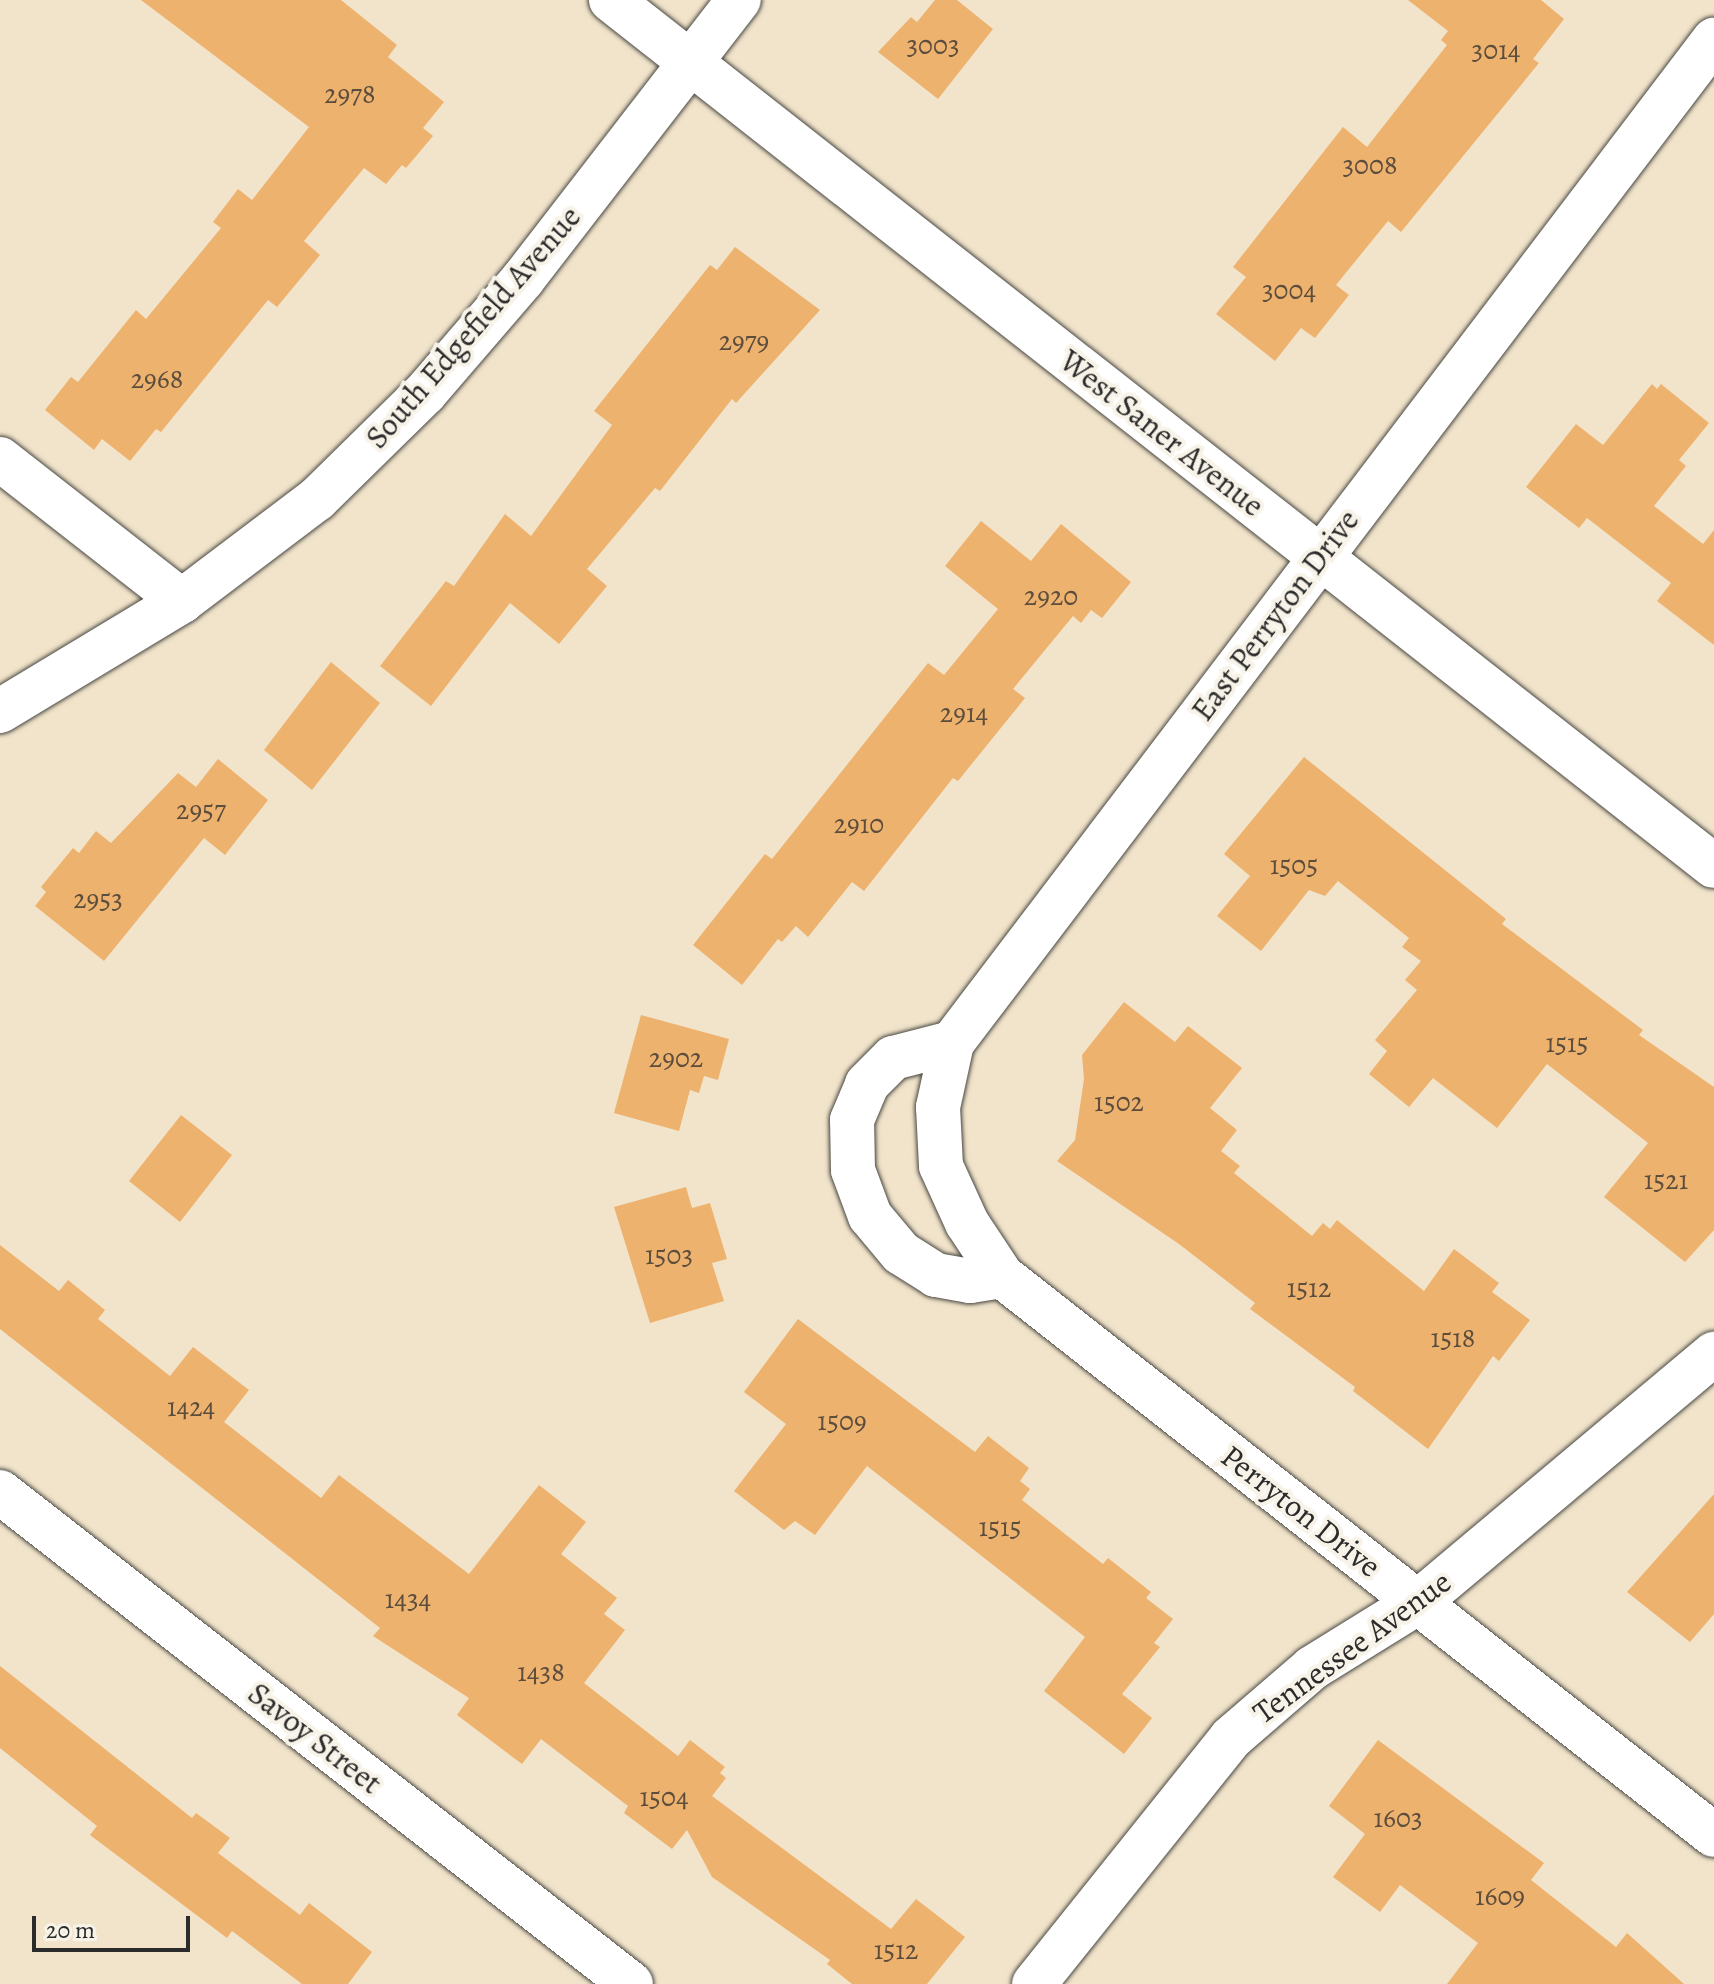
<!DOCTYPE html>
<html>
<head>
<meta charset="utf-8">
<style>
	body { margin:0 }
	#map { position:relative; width:1714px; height:1984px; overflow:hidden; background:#f1e4ca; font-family:Alegreya,serif }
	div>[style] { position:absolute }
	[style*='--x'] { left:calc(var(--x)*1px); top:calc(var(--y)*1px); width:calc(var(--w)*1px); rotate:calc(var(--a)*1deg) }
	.building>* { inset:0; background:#eeb26f }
	.roads { filter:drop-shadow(0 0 2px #494743) drop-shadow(0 0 2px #494743) }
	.street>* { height:44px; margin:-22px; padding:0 22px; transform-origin:22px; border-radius:22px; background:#fff }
	.secondary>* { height:44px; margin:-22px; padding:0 22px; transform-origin:22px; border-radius:22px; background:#fff }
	span { translate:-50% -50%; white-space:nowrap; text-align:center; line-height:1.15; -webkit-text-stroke:8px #f7f3e8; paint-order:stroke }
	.number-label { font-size:28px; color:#5c4d3c }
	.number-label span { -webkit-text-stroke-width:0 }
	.street-label { font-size:32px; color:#2b2b2b }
	.scale { position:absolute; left:32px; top:1916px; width:158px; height:36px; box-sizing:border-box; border:4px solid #2b2b2b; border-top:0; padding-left:10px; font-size:24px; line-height:28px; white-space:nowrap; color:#2b2b2b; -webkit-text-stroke:6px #f7f3e8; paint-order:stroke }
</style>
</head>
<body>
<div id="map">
	<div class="building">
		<div style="clip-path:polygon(141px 0,341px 0,397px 45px,388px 57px,444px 102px,423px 128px,433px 136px,406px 168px,402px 165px,386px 184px,364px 168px,304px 241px,320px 255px,277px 307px,268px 300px,161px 432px,156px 429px,130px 461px,102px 439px,94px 450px,45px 410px,71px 377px,78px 382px,136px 310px,146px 319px,221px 228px,213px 222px,238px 189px,252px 200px,309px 127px)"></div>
		<div style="clip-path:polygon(935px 0,957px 0,993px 29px,938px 99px,878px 52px,911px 17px,917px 22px)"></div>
		<div style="clip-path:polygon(1408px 0,1541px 0,1564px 19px,1533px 59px,1539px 63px,1401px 232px,1388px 221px,1336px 285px,1349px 295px,1315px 338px,1301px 328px,1275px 361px,1216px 314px,1246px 277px,1233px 267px,1343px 127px,1367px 147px,1447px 45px,1441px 40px,1448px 31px)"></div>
		<div style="clip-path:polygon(735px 247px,820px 310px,736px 403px,732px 399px,660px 491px,655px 488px,587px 569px,607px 586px,559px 644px,510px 603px,431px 706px,380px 666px,446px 581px,454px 586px,505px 514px,531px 536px,612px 425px,594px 411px,710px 265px,717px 270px)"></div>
		<div style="clip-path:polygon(1652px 384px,1657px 389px,1661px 384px,1709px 423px,1679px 460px,1686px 466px,1654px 506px,1703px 544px,1714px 530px,1714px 645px,1657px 601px,1671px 583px,1587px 518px,1579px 528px,1526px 487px,1576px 424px,1603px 445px)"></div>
		<div style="clip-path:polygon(981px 521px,1031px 561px,1061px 524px,1131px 582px,1102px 618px,1091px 610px,1081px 623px,1073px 616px,1013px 689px,1025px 698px,958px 781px,953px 778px,864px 891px,852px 882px,808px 937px,796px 926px,782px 942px,778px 939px,742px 985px,693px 945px,765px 854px,772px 859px,928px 663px,944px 675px,998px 609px,945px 566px)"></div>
		<div style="clip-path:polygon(331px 662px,380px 703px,312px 790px,264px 750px)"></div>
		<div style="clip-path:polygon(1304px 757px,1506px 919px,1502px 924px,1643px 1030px,1639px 1035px,1714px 1087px,1714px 1230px,1685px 1262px,1604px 1197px,1648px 1143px,1547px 1064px,1497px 1128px,1433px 1078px,1409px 1107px,1369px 1074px,1387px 1051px,1375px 1040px,1417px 990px,1405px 980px,1421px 961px,1402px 947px,1409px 938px,1338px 881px,1325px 896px,1309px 890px,1261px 951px,1217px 916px,1250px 876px,1224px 854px)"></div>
		<div style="clip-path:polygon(218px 759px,268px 800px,225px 855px,204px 838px,104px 961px,35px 906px,46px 892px,41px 887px,73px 848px,79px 853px,96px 831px,111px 843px,178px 773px,196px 787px)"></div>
		<div style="clip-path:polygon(1124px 1002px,1175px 1042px,1188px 1026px,1242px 1068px,1210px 1108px,1237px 1130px,1221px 1151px,1240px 1166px,1234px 1173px,1312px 1236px,1323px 1223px,1330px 1229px,1337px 1220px,1424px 1291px,1454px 1249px,1499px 1283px,1492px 1292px,1530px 1320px,1499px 1361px,1493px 1356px,1428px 1449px,1353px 1391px,1355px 1387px,1250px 1309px,1255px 1303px,1179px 1244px,1057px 1161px,1075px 1140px,1084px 1079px,1082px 1055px)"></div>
		<div style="clip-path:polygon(641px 1015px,729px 1039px,718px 1080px,704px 1076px,699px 1093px,690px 1090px,679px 1131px,614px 1113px)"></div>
		<div style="clip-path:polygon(181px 1115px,232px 1155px,180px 1222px,129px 1181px)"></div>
		<div style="clip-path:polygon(686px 1187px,692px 1208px,710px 1203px,727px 1259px,712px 1263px,724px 1301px,650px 1323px,614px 1207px)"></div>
		<div style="clip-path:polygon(0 1245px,59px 1291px,68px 1280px,105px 1310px,98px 1319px,170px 1376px,193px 1347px,249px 1390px,224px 1422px,321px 1498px,339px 1475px,469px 1574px,539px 1485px,586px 1522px,561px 1554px,617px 1598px,604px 1614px,625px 1630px,584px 1683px,678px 1756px,690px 1740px,725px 1767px,720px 1773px,726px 1778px,712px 1796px,891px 1929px,916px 1899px,965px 1937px,927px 1984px,852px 1984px,827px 1964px,830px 1960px,712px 1877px,687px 1830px,672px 1849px,624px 1813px,628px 1806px,541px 1739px,522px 1764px,457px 1715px,469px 1698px,373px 1636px,380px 1628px,0 1329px)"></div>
		<div style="clip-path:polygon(798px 1319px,975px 1452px,988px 1436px,1029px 1468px,1020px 1481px,1030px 1489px,1022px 1500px,1103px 1564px,1108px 1558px,1151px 1592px,1146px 1598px,1173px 1619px,1154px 1643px,1160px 1647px,1122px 1694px,1152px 1718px,1124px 1754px,1044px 1691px,1085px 1637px,867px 1466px,815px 1535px,795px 1521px,784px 1530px,734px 1491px,786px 1424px,744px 1392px)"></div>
		<div style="clip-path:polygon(1714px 1494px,1714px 1614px,1690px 1642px,1627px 1592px)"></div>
		<div style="clip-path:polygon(0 1666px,192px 1818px,196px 1813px,230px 1838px,218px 1853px,300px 1915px,309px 1903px,372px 1952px,348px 1984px,302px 1984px,232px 1931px,227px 1938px,90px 1835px,97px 1826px,0 1748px)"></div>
		<div style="clip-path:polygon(1378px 1740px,1544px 1863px,1531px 1880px,1616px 1947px,1627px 1933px,1684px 1984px,1447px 1984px,1478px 1943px,1400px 1885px,1380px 1912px,1333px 1877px,1365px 1834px,1329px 1806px)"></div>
	</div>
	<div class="roads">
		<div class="street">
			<div style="--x:0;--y:459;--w:231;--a:38"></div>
			<div style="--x:952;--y:1043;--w:66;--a:102.3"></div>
			<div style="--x:938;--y:1107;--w:59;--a:87.1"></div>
			<div style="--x:941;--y:1166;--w:63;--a:65.5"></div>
			<div style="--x:967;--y:1223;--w:64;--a:56.6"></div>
			<div style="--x:1002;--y:1276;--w:905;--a:38.14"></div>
			<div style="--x:1002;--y:1276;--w:32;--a:171"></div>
			<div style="--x:970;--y:1281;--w:35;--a:-170"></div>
			<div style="--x:936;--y:1275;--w:41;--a:-147.8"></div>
			<div style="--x:901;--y:1253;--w:48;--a:-130"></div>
			<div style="--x:870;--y:1216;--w:49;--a:-110.3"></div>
			<div style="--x:853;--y:1170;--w:50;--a:-91.1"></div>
			<div style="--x:852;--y:1120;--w:39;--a:-67"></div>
			<div style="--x:867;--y:1084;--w:37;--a:-45"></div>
			<div style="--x:893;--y:1058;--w:61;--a:-14.3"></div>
			<div style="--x:952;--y:1043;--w:1260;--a:-52.78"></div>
			<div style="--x:0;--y:1492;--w:800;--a:37.94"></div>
			<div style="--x:1034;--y:1984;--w:315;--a:-51.3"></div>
			<div style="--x:1231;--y:1738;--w:107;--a:-40.8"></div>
			<div style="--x:1312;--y:1668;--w:123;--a:-31.8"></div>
			<div style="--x:1417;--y:1603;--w:388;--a:-40"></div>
		</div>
		<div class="secondary">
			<div style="--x:611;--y:0;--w:1402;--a:38.14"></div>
			<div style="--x:0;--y:711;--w:213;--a:-31.1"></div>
			<div style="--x:182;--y:601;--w:169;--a:-37.1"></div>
			<div style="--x:317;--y:499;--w:151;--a:-44.5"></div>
			<div style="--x:425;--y:393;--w:150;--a:-49.3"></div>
			<div style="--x:523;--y:279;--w:353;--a:-52.3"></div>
		</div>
	</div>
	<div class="number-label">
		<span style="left:933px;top:45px">3003</span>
		<span style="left:1496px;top:50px">3014</span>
		<span style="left:350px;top:94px">2978</span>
		<span style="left:1370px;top:165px">3008</span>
		<span style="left:1289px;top:290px">3004</span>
		<span style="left:744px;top:341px">2979</span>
		<span style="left:157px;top:379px">2968</span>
		<span style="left:1051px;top:596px">2920</span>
		<span style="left:964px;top:713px">2914</span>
		<span style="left:201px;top:810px">2957</span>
		<span style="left:859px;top:824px">2910</span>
		<span style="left:1294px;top:865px">1505</span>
		<span style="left:98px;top:899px">2953</span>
		<span style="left:1567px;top:1043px">1515</span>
		<span style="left:676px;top:1058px">2902</span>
		<span style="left:1119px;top:1102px">1502</span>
		<span style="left:1666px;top:1180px">1521</span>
		<span style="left:669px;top:1255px">1503</span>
		<span style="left:1309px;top:1288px">1512</span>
		<span style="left:1453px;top:1338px">1518</span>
		<span style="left:191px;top:1407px">1424</span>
		<span style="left:842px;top:1421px">1509</span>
		<span style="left:1000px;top:1527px">1515</span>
		<span style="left:408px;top:1599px">1434</span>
		<span style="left:541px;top:1672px">1438</span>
		<span style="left:664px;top:1797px">1504</span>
		<span style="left:1398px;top:1818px">1603</span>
		<span style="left:1500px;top:1896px">1609</span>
		<span style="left:896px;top:1950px">1512</span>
	</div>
	<div class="street-label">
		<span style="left:473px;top:327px;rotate:-49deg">South Edgefield Avenue</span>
		<span style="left:1162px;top:433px;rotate:38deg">West Saner Avenue</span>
		<span style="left:1275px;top:615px;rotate:-53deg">East Perryton Drive</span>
		<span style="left:1301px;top:1511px;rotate:38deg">Perryton Drive</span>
		<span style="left:1352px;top:1647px;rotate:-36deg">Tennessee Avenue</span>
		<span style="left:315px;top:1738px;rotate:38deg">Savoy Street</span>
	</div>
	<div class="scale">20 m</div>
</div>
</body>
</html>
